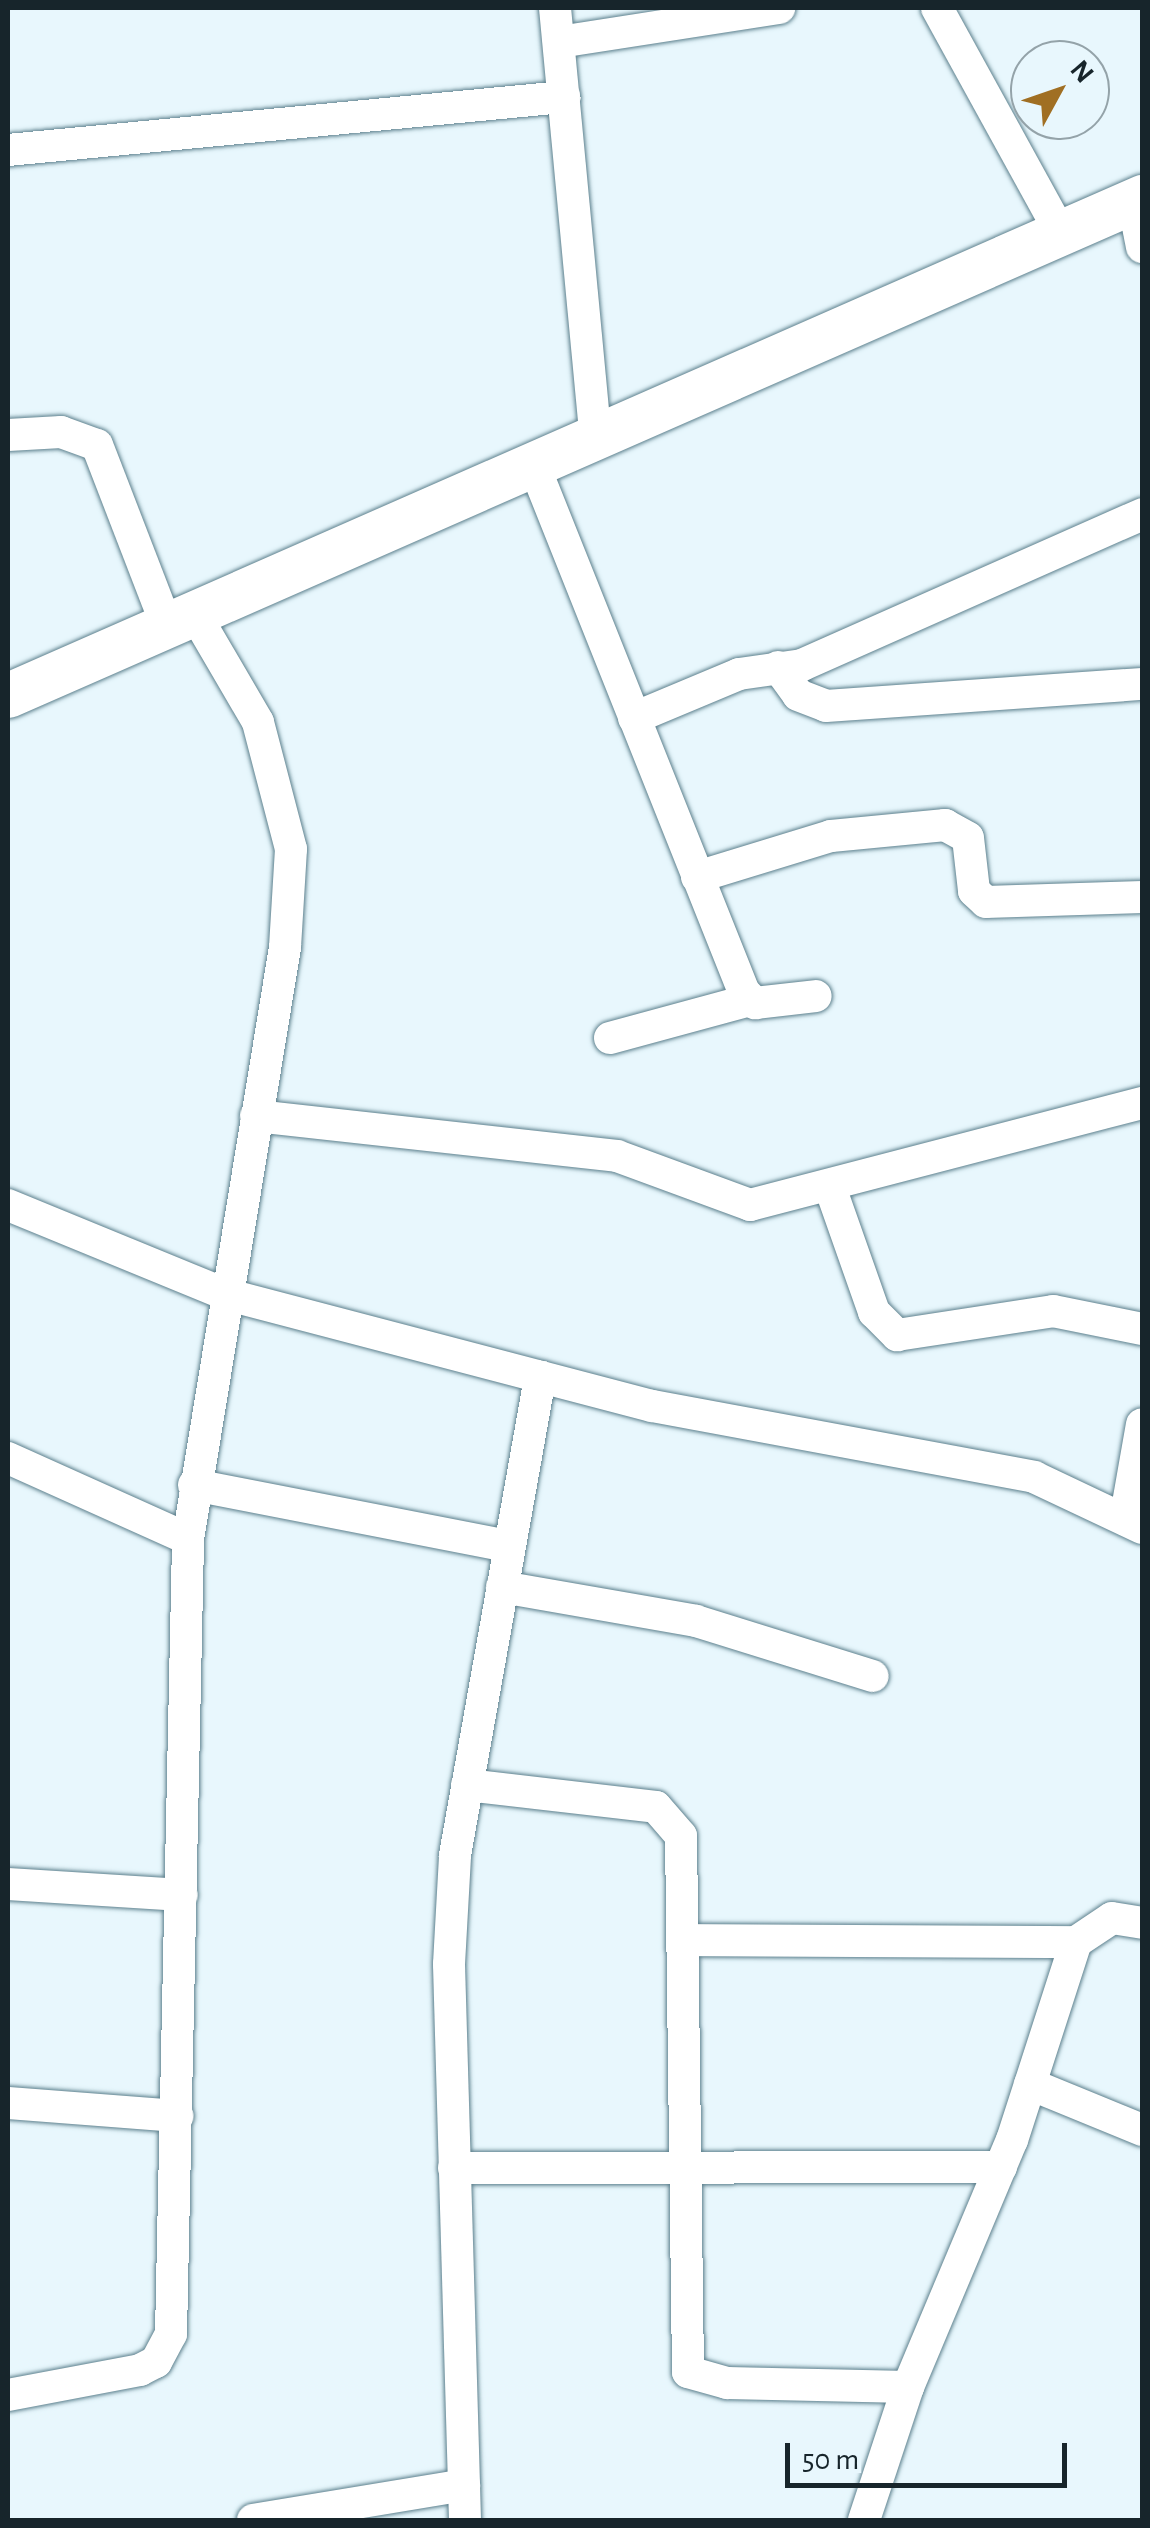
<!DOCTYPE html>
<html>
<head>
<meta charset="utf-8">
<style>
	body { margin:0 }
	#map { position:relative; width:1150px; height:2528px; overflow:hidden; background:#e8f7fd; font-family:"Alegreya Sans",sans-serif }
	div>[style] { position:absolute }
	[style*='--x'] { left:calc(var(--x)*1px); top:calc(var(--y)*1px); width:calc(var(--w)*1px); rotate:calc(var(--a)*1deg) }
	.roads { filter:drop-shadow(0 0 2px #5c808d) drop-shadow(0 0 2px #5c808d) }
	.street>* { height:32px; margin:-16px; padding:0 16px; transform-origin:16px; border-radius:16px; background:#fff }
	.secondary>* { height:45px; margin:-22.5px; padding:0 22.5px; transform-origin:22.5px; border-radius:22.5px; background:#fff }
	span { translate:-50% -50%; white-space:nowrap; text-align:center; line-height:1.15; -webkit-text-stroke:8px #e8f7fd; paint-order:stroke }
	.frame { position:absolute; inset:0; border:10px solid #17252b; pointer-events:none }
	.north { position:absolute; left:1010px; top:40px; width:100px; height:100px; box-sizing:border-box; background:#e8f7fd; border:2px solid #94a3a9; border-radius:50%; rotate:50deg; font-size:28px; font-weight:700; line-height:40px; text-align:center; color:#17252b }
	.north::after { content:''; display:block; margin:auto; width:35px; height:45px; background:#a06f23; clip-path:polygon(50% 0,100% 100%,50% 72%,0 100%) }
	.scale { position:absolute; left:785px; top:2443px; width:282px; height:45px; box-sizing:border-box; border:5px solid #17252b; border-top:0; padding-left:12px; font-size:30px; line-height:35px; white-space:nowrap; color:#17252b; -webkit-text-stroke:8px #e8f7fd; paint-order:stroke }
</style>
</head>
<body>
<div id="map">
	<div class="roads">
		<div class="street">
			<div style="--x:555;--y:8;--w:435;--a:84.6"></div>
			<div style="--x:937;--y:8;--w:256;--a:61.2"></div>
			<div style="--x:559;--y:42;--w:223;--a:-8.8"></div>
			<div style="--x:8;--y:150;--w:559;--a:-5.45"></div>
			<div style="--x:1133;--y:201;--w:47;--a:78.9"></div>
			<div style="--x:8;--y:435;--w:53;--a:-3.2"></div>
			<div style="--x:61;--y:432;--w:38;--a:20"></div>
			<div style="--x:97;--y:445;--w:194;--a:68.9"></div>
			<div style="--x:535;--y:468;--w:564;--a:68.26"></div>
			<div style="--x:744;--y:992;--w:16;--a:45"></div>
			<div style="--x:755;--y:1003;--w:61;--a:-6.5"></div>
			<div style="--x:778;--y:667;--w:34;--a:54"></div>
			<div style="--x:798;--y:695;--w:30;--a:21"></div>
			<div style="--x:826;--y:706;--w:317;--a:-4"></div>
			<div style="--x:634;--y:718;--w:114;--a:-22.7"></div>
			<div style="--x:739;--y:674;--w:64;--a:-8.1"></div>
			<div style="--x:802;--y:665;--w:372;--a:-23.9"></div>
			<div style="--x:697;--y:877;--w:140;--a:-17"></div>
			<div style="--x:831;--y:836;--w:115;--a:-5.5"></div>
			<div style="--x:945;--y:825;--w:26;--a:29"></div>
			<div style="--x:968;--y:838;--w:53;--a:83.5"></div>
			<div style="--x:974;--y:891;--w:16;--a:43"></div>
			<div style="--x:986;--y:902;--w:156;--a:-1.8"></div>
			<div style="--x:610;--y:1038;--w:145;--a:-15.2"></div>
			<div style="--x:256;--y:1116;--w:363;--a:6.3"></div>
			<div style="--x:617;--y:1156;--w:142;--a:20.2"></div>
			<div style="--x:750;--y:1205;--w:405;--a:-14.6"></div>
			<div style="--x:830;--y:1187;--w:133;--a:70.6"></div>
			<div style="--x:874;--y:1312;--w:33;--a:45"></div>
			<div style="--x:897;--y:1335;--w:158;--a:-8.7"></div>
			<div style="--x:1053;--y:1311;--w:91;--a:11.4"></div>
			<div style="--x:8;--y:1205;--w:235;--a:22.3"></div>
			<div style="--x:225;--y:1294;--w:441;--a:14.7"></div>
			<div style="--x:652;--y:1406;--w:389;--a:10.5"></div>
			<div style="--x:1034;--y:1477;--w:119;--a:25.3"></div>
			<div style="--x:8;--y:1458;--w:197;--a:24.2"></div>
			<div style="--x:194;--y:1485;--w:321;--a:11"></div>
			<div style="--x:1126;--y:1515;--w:92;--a:-80"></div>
			<div style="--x:502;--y:1587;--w:197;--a:9.9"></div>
			<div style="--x:696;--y:1621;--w:185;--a:17.3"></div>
			<div style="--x:467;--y:1785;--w:190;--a:6.6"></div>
			<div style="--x:656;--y:1807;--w:38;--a:49"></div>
			<div style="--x:681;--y:1836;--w:536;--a:89.25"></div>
			<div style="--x:688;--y:2372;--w:41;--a:15.8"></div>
			<div style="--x:727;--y:2383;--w:181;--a:1.3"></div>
			<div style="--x:8;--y:1884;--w:174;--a:3.6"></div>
			<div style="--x:684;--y:1940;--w:392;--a:0.3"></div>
			<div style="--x:1030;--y:2084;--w:121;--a:22.3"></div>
			<div style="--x:8;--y:2103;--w:170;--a:4.4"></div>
			<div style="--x:454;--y:2168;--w:547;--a:-0.1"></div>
			<div style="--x:8;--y:2395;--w:134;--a:-10.7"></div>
			<div style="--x:140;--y:2370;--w:18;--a:-27"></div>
			<div style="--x:156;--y:2362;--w:32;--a:-62"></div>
			<div style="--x:171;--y:2334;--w:795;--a:-88.77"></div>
			<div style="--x:188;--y:1539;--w:600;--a:-80.69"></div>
			<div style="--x:285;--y:947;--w:98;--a:-86.5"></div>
			<div style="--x:291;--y:849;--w:131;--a:-104.6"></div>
			<div style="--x:258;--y:722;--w:125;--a:-120.3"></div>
			<div style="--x:253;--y:2520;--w:214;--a:-9.4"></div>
			<div style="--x:465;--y:2520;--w:556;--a:-91.65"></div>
			<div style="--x:449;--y:1964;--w:109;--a:-86.8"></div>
			<div style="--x:455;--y:1855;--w:486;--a:-79.9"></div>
			<div style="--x:864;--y:2520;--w:140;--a:-71.7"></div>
			<div style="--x:908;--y:2387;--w:268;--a:-67.2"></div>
			<div style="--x:1012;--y:2140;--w:208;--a:-72.1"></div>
			<div style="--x:1076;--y:1942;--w:43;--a:-33.7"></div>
			<div style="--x:1112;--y:1918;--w:30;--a:9"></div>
		</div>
		<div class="secondary">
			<div style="--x:8;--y:695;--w:1239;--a:-23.71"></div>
		</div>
	</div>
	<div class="frame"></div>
	<div class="north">N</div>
	<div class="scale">50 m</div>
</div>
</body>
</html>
